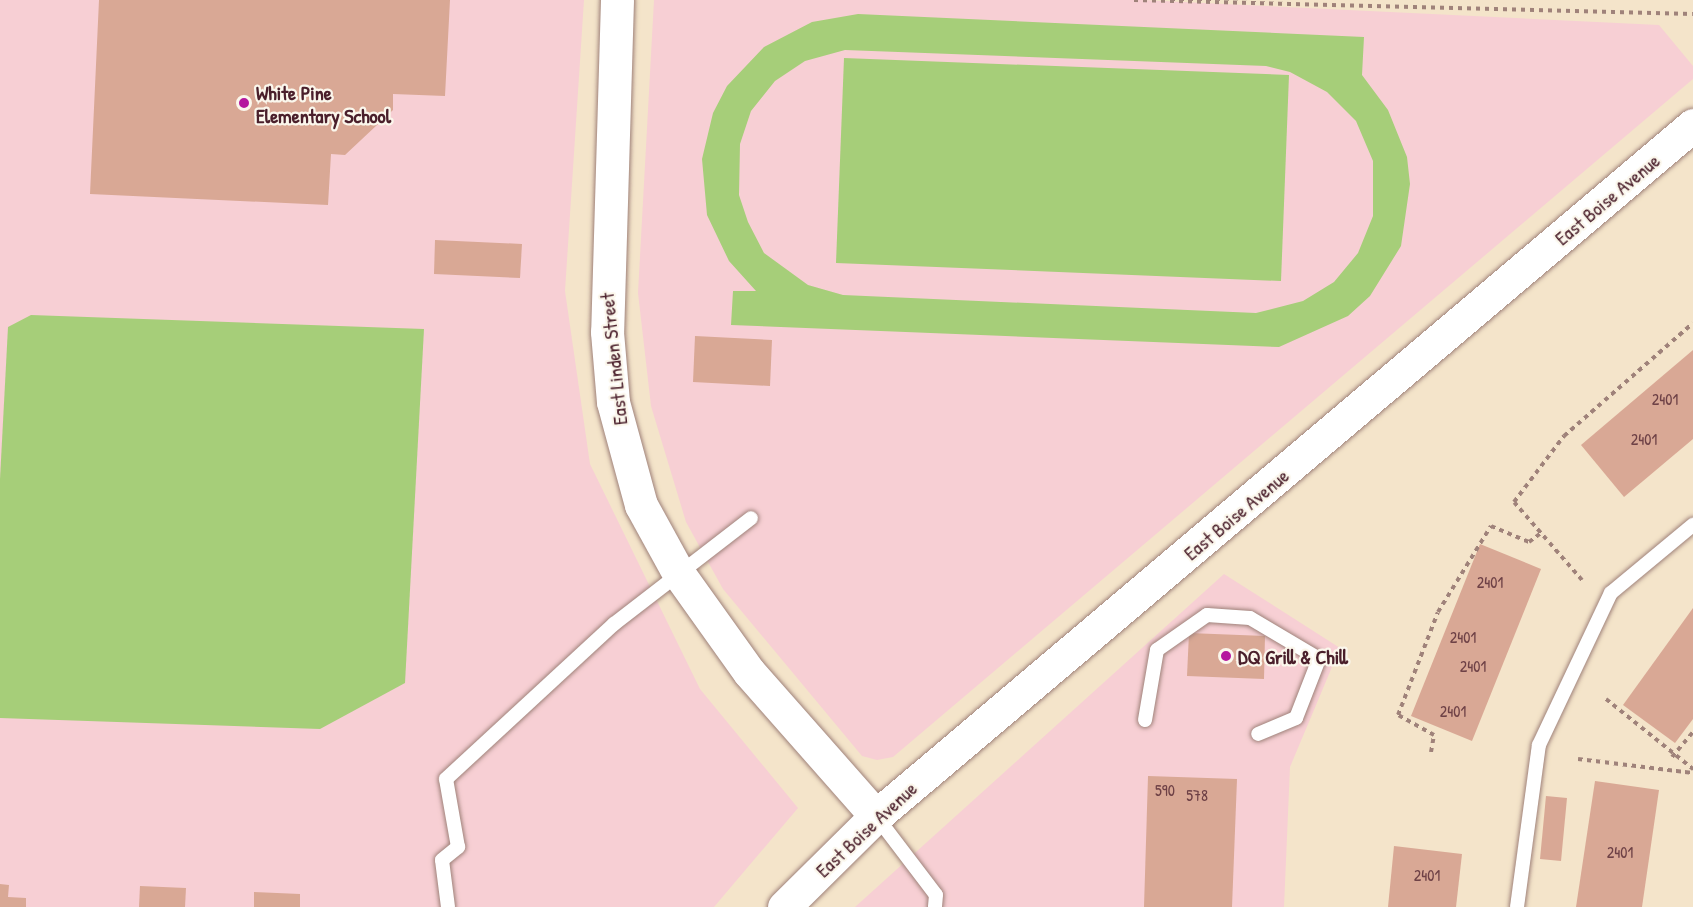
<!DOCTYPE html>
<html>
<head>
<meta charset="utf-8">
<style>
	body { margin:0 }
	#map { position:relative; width:1693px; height:907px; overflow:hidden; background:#f4e4ca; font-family:"Patrick Hand",sans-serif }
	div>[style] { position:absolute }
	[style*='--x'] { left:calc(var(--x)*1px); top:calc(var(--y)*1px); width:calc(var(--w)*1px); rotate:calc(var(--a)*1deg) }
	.built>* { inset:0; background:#f7cfd4 }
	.green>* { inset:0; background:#a6ce79 }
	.building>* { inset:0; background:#d9a895 }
	.path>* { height:4px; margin-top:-2px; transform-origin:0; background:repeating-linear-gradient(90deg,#9f827a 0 4.5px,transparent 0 9px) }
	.roads { filter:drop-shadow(0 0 2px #9f827a) drop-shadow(0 0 2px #9f827a) }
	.lane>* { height:14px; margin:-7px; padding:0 7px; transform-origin:7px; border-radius:7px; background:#fff }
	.secondary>* { height:33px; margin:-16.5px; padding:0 16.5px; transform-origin:16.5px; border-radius:16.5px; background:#fff }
	.dots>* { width:16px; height:16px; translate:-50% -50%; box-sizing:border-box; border:3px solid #fbf7ec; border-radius:50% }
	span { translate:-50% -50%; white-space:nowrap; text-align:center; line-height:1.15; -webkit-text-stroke:4.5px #fbf7ec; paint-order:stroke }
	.number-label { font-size:16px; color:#6e4146 }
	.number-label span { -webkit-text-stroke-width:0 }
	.poi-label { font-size:20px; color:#4a1f2b; font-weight:700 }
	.left { translate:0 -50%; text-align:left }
	.street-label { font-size:20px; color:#4a1f2b }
</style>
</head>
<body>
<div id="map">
	<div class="built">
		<div style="clip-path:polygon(0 0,584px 0,565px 291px,590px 464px,700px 689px,798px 808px,714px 907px,0 907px)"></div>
		<div style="clip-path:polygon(654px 0,1141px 0,1659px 25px,1693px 66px,1693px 79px,893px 757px,877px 760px,862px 756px,723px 589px,686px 522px,651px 406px,638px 293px)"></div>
		<div style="clip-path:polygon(1224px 574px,1340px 648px,1290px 767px,1284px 907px,855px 907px)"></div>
	</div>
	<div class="green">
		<div style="clip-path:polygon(evenodd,858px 14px,1364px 37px,1362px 75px,1388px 110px,1407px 157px,1410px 184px,1401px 246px,1370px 296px,1348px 316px,1279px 347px,731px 325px,733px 291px,756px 291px,729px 261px,707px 215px,702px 159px,713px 113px,727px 86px,764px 47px,812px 22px,858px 14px,845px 50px,1266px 66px,1290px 72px,1327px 92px,1356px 121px,1373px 161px,1373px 216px,1358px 253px,1334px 282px,1303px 301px,1256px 313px,843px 295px,808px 285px,764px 253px,748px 222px,739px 195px,740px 144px,751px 111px,775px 81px,805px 61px,845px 50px)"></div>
		<div style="clip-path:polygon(844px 58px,1289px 75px,1281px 281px,836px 263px)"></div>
		<div style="clip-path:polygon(31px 315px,424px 329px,405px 683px,320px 729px,0 718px,0 479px,8px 327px)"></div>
	</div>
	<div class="building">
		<div style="clip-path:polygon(99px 0,450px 0,445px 96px,393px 94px,393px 110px,345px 155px,331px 154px,328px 205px,90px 194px)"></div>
		<div style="clip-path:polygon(435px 240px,522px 244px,520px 278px,434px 274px)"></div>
		<div style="clip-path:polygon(695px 336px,772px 340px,770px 386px,693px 382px)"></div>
		<div style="clip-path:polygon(1693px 350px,1693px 439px,1624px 497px,1581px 445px)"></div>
		<div style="clip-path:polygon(1480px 544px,1541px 569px,1472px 741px,1411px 716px)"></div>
		<div style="clip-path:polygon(1693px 608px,1693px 719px,1675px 743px,1623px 705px)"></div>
		<div style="clip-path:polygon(1189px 633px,1265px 636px,1264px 679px,1187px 676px)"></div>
		<div style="clip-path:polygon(1148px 776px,1237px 779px,1232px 907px,1144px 907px)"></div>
		<div style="clip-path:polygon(1595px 781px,1659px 790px,1642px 907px,1576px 907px)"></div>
		<div style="clip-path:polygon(1546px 796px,1567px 798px,1561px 861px,1540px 859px)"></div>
		<div style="clip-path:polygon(1394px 846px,1462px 854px,1456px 907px,1388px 907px)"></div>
		<div style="clip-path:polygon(0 884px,9px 885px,8px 897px,26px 898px,26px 907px,0 907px)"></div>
		<div style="clip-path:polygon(140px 886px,186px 888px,185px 907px,139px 907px)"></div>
		<div style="clip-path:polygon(254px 892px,300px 894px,300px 907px,254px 907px)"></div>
	</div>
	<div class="path">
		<div style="--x:1134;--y:0;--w:559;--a:1.43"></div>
		<div style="--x:1582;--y:580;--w:103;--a:-131.1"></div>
		<div style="--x:1514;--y:502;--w:83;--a:-52.9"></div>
		<div style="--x:1564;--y:436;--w:171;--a:-41.2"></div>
		<div style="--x:1606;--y:699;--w:112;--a:38.8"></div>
		<div style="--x:1431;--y:752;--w:17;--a:-80"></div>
		<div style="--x:1434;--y:735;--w:41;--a:-150.9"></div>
		<div style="--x:1398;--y:715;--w:110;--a:-68.8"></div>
		<div style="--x:1438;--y:612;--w:101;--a:-58.4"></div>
		<div style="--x:1491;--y:526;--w:41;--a:22.8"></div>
		<div style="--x:1529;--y:542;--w:15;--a:-37"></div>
		<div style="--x:1672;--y:757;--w:33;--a:-50"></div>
		<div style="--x:1578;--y:759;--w:116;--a:6.9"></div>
	</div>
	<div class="roads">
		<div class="lane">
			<div style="--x:1145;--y:720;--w:71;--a:-80.3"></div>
			<div style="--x:1157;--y:650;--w:61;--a:-35"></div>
			<div style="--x:1207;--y:615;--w:43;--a:4"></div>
			<div style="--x:1250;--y:618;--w:80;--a:30.7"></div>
			<div style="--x:1319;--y:659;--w:63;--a:111.3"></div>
			<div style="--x:1296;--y:718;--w:41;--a:157.2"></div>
			<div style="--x:876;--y:816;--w:99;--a:52.8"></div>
			<div style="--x:936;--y:895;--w:12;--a:95"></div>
			<div style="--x:448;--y:907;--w:47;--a:-97.3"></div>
			<div style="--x:442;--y:860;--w:21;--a:-39"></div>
			<div style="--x:458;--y:847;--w:69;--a:-100"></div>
			<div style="--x:446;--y:779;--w:229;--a:-42.7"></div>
			<div style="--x:614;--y:624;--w:173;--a:-37.7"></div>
			<div style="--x:1517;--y:907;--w:163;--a:-82.3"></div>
			<div style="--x:1539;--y:745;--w:168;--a:-64.7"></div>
			<div style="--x:1611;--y:593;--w:107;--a:-39.7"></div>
		</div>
		<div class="secondary">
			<div style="--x:617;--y:0;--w:332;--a:91.7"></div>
			<div style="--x:607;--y:332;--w:70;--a:85.1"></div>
			<div style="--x:613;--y:402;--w:107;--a:74.8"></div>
			<div style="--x:641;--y:505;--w:79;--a:61.2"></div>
			<div style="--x:679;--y:574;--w:120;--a:54.5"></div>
			<div style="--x:749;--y:672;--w:192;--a:48.6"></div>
			<div style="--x:784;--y:907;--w:129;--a:-44.7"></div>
			<div style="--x:876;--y:816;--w:1070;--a:-40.22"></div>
		</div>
	</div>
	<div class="dots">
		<div style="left:244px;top:103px;background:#b5179e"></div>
		<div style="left:1226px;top:656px;background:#b5179e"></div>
	</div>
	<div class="number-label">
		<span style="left:1665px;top:399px">2401</span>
		<span style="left:1644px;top:439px">2401</span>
		<span style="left:1490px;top:582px">2401</span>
		<span style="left:1463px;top:637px">2401</span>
		<span style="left:1473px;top:666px">2401</span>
		<span style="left:1453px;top:711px">2401</span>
		<span style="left:1165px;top:790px">590</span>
		<span style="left:1197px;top:795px">578</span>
		<span style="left:1620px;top:852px">2401</span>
		<span style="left:1427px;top:875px">2401</span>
	</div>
	<div class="poi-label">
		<span class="left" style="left:256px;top:104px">White Pine<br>Elementary School</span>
		<span class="left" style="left:1238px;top:656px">DQ Grill &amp; Chill</span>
	</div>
	<div class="street-label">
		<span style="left:1607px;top:199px;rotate:-40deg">East Boise Avenue</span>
		<span style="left:613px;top:359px;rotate:-96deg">East Linden Street</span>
		<span style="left:1236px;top:514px;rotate:-40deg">East Boise Avenue</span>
		<span style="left:866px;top:829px;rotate:-43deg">East Boise Avenue</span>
	</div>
</div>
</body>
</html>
